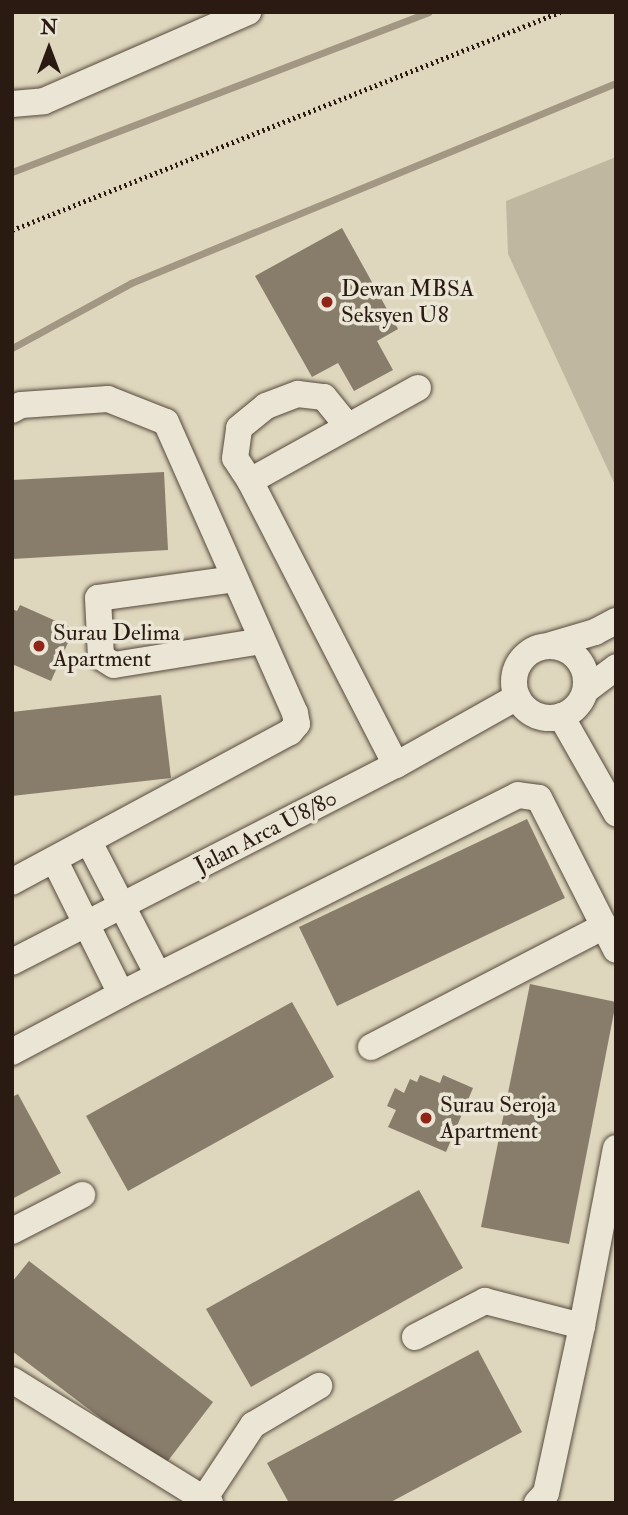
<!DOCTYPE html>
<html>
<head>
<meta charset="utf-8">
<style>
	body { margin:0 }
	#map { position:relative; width:628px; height:1515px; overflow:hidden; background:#ded7bd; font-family:"IM FELL Double Pica",serif }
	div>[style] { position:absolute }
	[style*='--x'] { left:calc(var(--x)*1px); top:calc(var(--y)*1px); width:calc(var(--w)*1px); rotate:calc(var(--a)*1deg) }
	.green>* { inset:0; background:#bfb7a0 }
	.stream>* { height:7px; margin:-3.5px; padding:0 3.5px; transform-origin:3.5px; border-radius:3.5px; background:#a19783 }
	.building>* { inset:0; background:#887c6b }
	.path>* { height:4.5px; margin-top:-2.25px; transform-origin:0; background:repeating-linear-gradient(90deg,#2a1a12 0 2px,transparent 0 5.5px) }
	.roads { filter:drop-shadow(0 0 2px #57493d) drop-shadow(0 0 2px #57493d) }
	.minor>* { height:26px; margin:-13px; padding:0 13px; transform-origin:13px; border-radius:13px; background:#eae5d4 }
	.minor>.ring { margin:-13px; padding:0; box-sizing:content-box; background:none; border:26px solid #eae5d4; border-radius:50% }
	.dots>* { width:19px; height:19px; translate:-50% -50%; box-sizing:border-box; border:4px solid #eae5d4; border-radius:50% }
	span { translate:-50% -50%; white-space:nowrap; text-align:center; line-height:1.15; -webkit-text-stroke:7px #eae5d4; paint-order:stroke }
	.poi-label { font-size:23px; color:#2a1a12 }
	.left { translate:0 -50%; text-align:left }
	.street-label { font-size:23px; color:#2a1a12 }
	.frame { position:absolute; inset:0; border:14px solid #2a1a12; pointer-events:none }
	.north { position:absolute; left:14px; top:14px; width:70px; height:70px; -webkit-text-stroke:5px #eae5d4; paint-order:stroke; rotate:0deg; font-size:19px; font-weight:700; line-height:28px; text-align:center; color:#2a1a12 }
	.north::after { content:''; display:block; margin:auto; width:24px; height:32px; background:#2a1a12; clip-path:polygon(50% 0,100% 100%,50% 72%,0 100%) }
</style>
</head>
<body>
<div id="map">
	<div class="green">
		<div style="clip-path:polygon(616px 157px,616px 487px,508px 254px,506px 201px)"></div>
	</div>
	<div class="stream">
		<div style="--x:12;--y:172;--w:446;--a:-21"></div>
		<div style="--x:12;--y:348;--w:136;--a:-28.6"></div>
		<div style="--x:131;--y:283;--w:525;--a:-22.41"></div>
	</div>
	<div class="building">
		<div style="clip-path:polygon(342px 228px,398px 329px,377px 341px,393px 370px,354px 391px,338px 363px,312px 377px,255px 276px)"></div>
		<div style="clip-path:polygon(164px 472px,168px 550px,12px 559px,12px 480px)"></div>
		<div style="clip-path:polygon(20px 605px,74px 629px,51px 681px,12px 664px,12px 609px,17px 611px)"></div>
		<div style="clip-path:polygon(161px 695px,171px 778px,12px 796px,12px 712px)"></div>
		<div style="clip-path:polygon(527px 819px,565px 898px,337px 1006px,299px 927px)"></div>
		<div style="clip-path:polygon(530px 984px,616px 1002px,569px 1244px,481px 1227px)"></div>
		<div style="clip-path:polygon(292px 1002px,334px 1077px,128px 1191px,86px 1116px)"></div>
		<div style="clip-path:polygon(420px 1075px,440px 1083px,443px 1075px,473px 1088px,446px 1152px,388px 1127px,396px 1110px,387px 1106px,395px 1088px,404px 1093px,410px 1079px,417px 1082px)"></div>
		<div style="clip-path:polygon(18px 1094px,61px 1173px,12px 1199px,12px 1097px)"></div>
		<div style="clip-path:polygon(419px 1190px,463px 1268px,251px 1387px,206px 1309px)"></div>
		<div style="clip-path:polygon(29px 1261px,213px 1402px,164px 1466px,12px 1351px,12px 1282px)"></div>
		<div style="clip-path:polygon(478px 1350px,522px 1432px,389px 1503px,289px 1503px,267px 1463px)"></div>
	</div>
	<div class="path">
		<div style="--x:12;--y:230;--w:590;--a:-21.69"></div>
	</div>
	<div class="roads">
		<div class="minor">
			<div style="--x:12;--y:104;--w:32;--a:-5"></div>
			<div style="--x:44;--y:101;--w:223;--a:-23.6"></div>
			<div style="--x:12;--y:410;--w:10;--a:-29"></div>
			<div style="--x:21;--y:405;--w:87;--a:-3.9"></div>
			<div style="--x:108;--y:399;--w:62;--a:21.6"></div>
			<div style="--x:166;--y:422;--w:318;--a:66.1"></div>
			<div style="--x:295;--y:713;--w:11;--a:80"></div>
			<div style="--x:297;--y:724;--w:11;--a:131"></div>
			<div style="--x:290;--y:732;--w:316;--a:151.7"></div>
			<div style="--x:250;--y:481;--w:27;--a:-123"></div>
			<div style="--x:235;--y:458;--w:30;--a:-82"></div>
			<div style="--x:239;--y:428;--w:35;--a:-39"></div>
			<div style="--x:266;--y:406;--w:34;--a:-21"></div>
			<div style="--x:298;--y:394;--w:26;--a:7"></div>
			<div style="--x:324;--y:397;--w:38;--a:51"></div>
			<div style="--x:235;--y:579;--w:138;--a:172.1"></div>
			<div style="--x:98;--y:598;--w:59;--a:87.1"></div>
			<div style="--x:101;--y:657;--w:15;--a:32"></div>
			<div style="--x:114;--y:665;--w:150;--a:-9.2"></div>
			<div style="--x:551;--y:645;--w:46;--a:-16.5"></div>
			<div style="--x:595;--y:632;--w:24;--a:-28"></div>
			<div class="ring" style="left:514px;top:646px;width:46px;height:46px"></div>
			<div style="--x:586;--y:690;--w:38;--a:-37"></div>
			<div style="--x:561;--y:716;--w:112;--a:60.4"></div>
			<div style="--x:396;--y:765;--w:319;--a:-117.2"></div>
			<div style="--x:250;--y:481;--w:192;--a:-29"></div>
			<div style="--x:89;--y:842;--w:150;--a:62.6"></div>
			<div style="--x:55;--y:861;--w:148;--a:63.6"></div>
			<div style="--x:12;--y:962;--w:432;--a:-27.2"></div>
			<div style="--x:396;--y:765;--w:139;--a:-29.3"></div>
			<div style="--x:371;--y:1047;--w:263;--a:-27.4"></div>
			<div style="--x:12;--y:1052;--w:123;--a:-28"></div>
			<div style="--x:121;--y:994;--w:444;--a:-26.6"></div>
			<div style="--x:518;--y:795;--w:21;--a:8"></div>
			<div style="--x:539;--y:798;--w:170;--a:63.1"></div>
			<div style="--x:12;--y:1231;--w:79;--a:-27.2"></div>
			<div style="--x:415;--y:1337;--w:79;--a:-27.2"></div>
			<div style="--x:485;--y:1301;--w:100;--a:14.5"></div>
			<div style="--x:12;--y:1380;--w:233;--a:31.8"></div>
			<div style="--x:204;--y:1499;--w:89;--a:-56.5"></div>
			<div style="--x:253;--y:1425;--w:77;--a:-30.6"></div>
			<div style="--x:537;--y:1503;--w:13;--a:-48"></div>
			<div style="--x:546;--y:1493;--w:171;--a:-77.8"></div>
			<div style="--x:582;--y:1326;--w:181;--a:-79.2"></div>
		</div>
	</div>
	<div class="dots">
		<div style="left:327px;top:302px;background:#8f2418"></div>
		<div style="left:39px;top:646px;background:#8f2418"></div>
		<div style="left:426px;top:1118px;background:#8f2418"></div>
	</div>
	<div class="poi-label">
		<span class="left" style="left:341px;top:302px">Dewan MBSA<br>Seksyen U8</span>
		<span class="left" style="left:53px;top:646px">Surau Delima<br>Apartment</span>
		<span class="left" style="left:440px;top:1118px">Surau Seroja<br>Apartment</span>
	</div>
	<div class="street-label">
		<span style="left:266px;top:832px;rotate:-27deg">Jalan Arca U8/80</span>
	</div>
	<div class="frame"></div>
	<div class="north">N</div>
</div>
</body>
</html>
